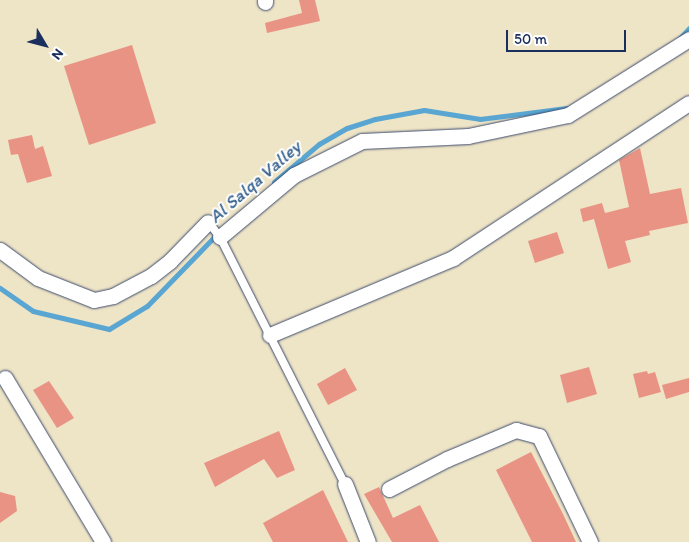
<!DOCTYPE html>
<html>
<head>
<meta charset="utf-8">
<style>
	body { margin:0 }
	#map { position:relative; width:689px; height:542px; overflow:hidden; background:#eee4c6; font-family:Itim,sans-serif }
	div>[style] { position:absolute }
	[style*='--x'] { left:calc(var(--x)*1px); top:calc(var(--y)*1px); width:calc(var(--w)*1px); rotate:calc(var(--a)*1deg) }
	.stream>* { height:5px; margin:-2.5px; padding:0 2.5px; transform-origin:2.5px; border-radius:2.5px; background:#5aa6d2 }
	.building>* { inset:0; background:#e99385 }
	.roads { filter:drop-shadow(0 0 1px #3b4a6e) drop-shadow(0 0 1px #3b4a6e) }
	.service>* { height:8px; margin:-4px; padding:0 4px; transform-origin:4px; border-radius:4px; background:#fff }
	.minor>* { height:15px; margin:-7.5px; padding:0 7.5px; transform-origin:7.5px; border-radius:7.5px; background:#fff }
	span { translate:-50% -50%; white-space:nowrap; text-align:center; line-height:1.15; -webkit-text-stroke:4px #fff; paint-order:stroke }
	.water-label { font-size:18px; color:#345f8c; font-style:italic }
	.north { position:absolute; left:20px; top:20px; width:50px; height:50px; -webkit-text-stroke:4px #fff; paint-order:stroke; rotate:127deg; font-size:14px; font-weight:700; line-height:20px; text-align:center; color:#1b2f5e }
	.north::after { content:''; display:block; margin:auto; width:18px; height:22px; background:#1b2f5e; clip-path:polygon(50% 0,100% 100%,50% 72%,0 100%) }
	.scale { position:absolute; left:506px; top:30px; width:120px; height:22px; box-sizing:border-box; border:2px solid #1b2f5e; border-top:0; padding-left:6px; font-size:15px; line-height:18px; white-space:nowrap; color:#1b2f5e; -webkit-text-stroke:4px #fff; paint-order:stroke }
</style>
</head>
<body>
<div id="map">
	<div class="stream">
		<div style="--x:681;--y:37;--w:12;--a:-48"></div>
		<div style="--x:274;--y:182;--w:59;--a:-40.2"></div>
		<div style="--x:319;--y:144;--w:32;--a:-30"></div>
		<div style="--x:347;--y:128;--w:29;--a:-18"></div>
		<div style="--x:375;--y:119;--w:50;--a:-10.4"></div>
		<div style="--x:424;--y:110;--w:57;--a:9.1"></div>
		<div style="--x:480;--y:119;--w:87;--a:-7.3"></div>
		<div style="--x:0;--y:288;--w:40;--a:34.9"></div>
		<div style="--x:33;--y:311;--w:78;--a:13.3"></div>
		<div style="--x:109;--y:329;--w:44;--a:-31.2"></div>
		<div style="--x:147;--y:306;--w:99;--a:-45.8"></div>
	</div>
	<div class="building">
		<div style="clip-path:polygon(299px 0,315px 0,320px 21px,267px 33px,265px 23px,302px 13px)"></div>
		<div style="clip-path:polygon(132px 45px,156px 123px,89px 145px,64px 66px)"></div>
		<div style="clip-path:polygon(32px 135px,35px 149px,43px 146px,52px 176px,27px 183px,18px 154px,11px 155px,8px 140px)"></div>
		<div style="clip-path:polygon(640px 148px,650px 194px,681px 188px,688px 223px,649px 231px,650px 235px,625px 241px,631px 262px,608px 269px,594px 219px,583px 222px,580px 209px,602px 203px,605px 213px,629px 207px,619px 160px)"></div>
		<div style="clip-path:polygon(557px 232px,564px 253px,535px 263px,528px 241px)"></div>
		<div style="clip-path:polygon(589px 367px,597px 394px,567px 403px,560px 375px)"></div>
		<div style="clip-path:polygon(345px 368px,357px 390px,328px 405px,317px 384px)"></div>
		<div style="clip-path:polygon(647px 371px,648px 374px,655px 372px,661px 392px,639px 398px,633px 374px)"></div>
		<div style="clip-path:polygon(689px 378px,689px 392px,666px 399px,662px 385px)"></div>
		<div style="clip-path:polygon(49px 381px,74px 418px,57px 428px,33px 390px)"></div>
		<div style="clip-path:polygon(279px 431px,295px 470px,277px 478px,264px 459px,215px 487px,204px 463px)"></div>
		<div style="clip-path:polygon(531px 452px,563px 514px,576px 542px,532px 542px,496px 470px)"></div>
		<div style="clip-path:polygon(379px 487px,393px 518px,420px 505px,439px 542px,392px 542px,364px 494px)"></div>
		<div style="clip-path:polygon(323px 490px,348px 542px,273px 542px,263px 523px)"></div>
		<div style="clip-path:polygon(0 492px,15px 496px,17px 511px,0 523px)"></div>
	</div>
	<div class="roads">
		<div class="service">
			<div style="--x:208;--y:222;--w:19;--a:51"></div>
			<div style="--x:220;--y:237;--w:277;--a:63.2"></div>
		</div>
		<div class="minor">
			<div style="--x:265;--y:0;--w:2;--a:90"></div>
			<div style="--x:220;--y:237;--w:97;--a:-40"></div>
			<div style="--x:294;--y:175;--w:76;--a:-26.6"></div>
			<div style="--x:362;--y:141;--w:106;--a:-2.7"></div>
			<div style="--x:468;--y:136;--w:102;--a:-11.9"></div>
			<div style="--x:568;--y:115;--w:143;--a:-32.1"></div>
			<div style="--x:0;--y:250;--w:47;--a:36.4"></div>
			<div style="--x:38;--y:278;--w:60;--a:21.4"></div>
			<div style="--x:94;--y:300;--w:19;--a:-12"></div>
			<div style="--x:113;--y:296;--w:43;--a:-27.8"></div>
			<div style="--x:151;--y:276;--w:24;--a:-38"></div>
			<div style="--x:170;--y:261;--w:54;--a:-45.7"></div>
			<div style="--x:270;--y:335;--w:199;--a:-22.8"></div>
			<div style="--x:453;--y:258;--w:282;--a:-33.3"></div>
			<div style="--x:5;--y:378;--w:191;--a:59.1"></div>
			<div style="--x:345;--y:484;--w:62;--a:68.4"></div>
			<div style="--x:389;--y:489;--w:65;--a:-27.3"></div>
			<div style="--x:447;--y:459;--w:75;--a:-22.8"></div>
			<div style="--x:516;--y:430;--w:24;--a:15"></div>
			<div style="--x:539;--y:436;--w:118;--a:64.3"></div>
		</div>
	</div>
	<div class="water-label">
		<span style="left:255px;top:182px;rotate:-41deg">Al Salqa Valley</span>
	</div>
	<div class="north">N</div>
	<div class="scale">50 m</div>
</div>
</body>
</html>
